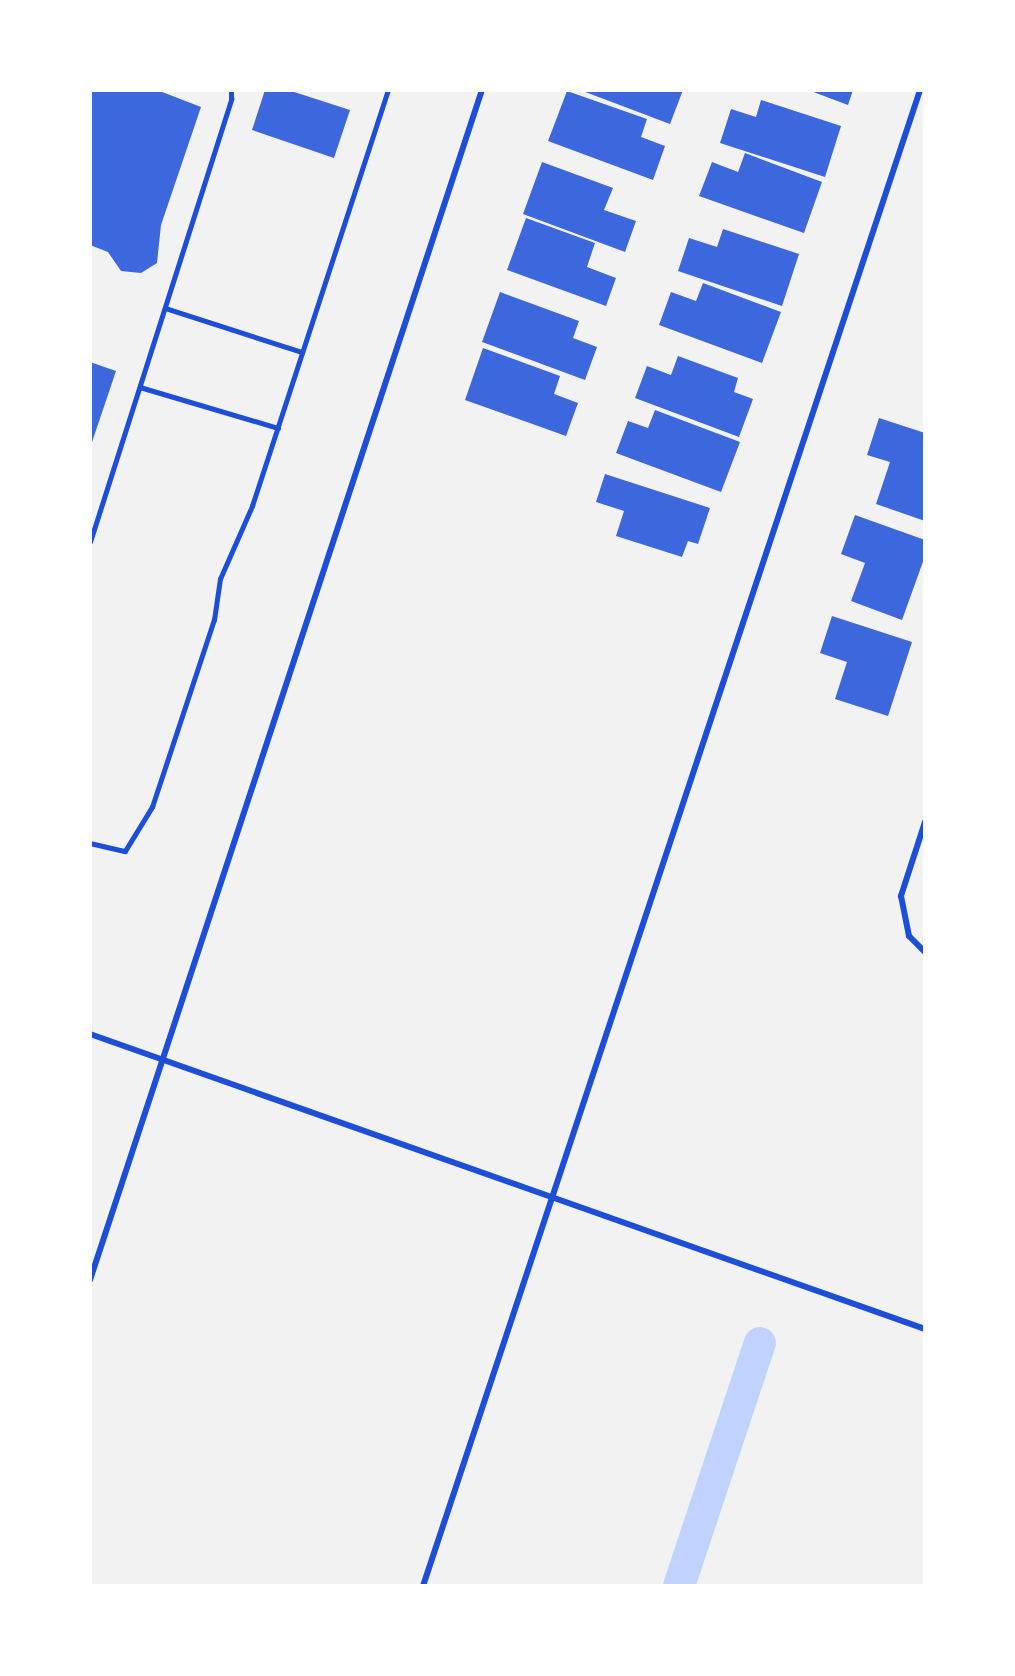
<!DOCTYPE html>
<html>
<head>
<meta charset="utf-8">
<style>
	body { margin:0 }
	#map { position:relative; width:1015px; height:1676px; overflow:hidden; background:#f2f2f2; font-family:Lato,sans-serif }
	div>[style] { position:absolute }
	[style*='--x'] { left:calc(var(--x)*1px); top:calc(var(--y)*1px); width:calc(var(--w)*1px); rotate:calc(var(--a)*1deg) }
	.canal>* { height:32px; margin:-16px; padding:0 16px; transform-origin:16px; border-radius:16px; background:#bfd3fe }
	.building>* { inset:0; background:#3d67dc }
	.service>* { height:4.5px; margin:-2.25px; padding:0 2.25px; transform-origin:2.25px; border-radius:2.25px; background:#1d4ed8 }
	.minor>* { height:6px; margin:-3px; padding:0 3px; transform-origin:3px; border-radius:3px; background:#1d4ed8 }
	span { translate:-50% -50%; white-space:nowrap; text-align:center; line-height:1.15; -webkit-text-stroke:6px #fff; paint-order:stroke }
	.frame { position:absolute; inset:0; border:92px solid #fff; pointer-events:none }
</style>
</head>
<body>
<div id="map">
	<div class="canal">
		<div style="--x:679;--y:1586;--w:256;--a:-71.6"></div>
	</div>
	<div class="building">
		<div style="clip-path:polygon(90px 90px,157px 90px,201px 107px,161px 225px,157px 263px,141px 273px,121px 271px,108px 252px,90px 245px)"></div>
		<div style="clip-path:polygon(265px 90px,288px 90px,350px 110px,334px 158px,252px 130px)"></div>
		<div style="clip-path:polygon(580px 90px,683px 90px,670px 124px)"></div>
		<div style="clip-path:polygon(808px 90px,853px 90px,848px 105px)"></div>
		<div style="clip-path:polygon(567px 91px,647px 119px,641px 137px,665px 146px,653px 180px,548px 141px)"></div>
		<div style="clip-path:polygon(761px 100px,841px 126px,825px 177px,720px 143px,731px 109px,756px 117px)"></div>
		<div style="clip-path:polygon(745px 153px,822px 182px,804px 233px,699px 196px,712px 162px,738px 172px)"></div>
		<div style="clip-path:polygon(542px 162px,613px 188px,604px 210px,636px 221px,625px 252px,523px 214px)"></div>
		<div style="clip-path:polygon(526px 218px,595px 243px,587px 267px,616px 278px,606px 306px,507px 270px)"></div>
		<div style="clip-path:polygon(723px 229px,799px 254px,782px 306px,678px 271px,689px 238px,717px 247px)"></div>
		<div style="clip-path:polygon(703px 283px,781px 312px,762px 363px,659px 325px,671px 292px,696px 301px)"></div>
		<div style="clip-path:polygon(500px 292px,579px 321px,573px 338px,597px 347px,585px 380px,482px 342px)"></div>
		<div style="clip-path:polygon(483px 348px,560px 376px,554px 394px,578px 403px,566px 436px,465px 400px)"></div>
		<div style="clip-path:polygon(678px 356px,738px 378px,734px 392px,753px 399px,739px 437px,635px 398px,647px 366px,671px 375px)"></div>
		<div style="clip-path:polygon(90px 362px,116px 371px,90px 448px)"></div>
		<div style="clip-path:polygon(655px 410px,740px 442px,721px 492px,616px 453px,628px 421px,648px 428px)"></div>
		<div style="clip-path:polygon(879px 418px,925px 433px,925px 521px,876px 504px,890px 462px,867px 455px)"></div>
		<div style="clip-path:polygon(605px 474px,710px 508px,698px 544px,688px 541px,682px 557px,616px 536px,624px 511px,596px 502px)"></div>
		<div style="clip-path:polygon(855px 515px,925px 540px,925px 556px,902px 620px,851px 601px,865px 563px,841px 554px)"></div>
		<div style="clip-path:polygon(832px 616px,912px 642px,888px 716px,835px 699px,847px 662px,820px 653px)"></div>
	</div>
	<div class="service">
		<div style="--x:165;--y:308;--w:144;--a:17.8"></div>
		<div style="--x:140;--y:387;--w:144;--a:16.5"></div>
		<div style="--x:90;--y:542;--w:465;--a:-72.3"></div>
		<div style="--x:231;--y:99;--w:9;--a:-90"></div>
		<div style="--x:90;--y:843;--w:36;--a:13"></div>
		<div style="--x:125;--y:851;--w:52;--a:-58.5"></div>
		<div style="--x:152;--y:807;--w:197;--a:-71.7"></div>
		<div style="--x:214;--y:620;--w:41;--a:-81.7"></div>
		<div style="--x:220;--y:579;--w:80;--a:-66.3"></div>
		<div style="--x:252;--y:506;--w:438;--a:-71.9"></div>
	</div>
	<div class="minor">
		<div style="--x:925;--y:822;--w:78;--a:108"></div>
		<div style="--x:901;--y:896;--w:41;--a:78.7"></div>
		<div style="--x:909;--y:936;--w:23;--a:45"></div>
		<div style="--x:90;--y:1034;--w:886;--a:19.46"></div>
		<div style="--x:90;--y:1280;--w:1253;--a:-71.77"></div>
		<div style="--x:423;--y:1586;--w:1576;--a:-71.62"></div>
	</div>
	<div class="frame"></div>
</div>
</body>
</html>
